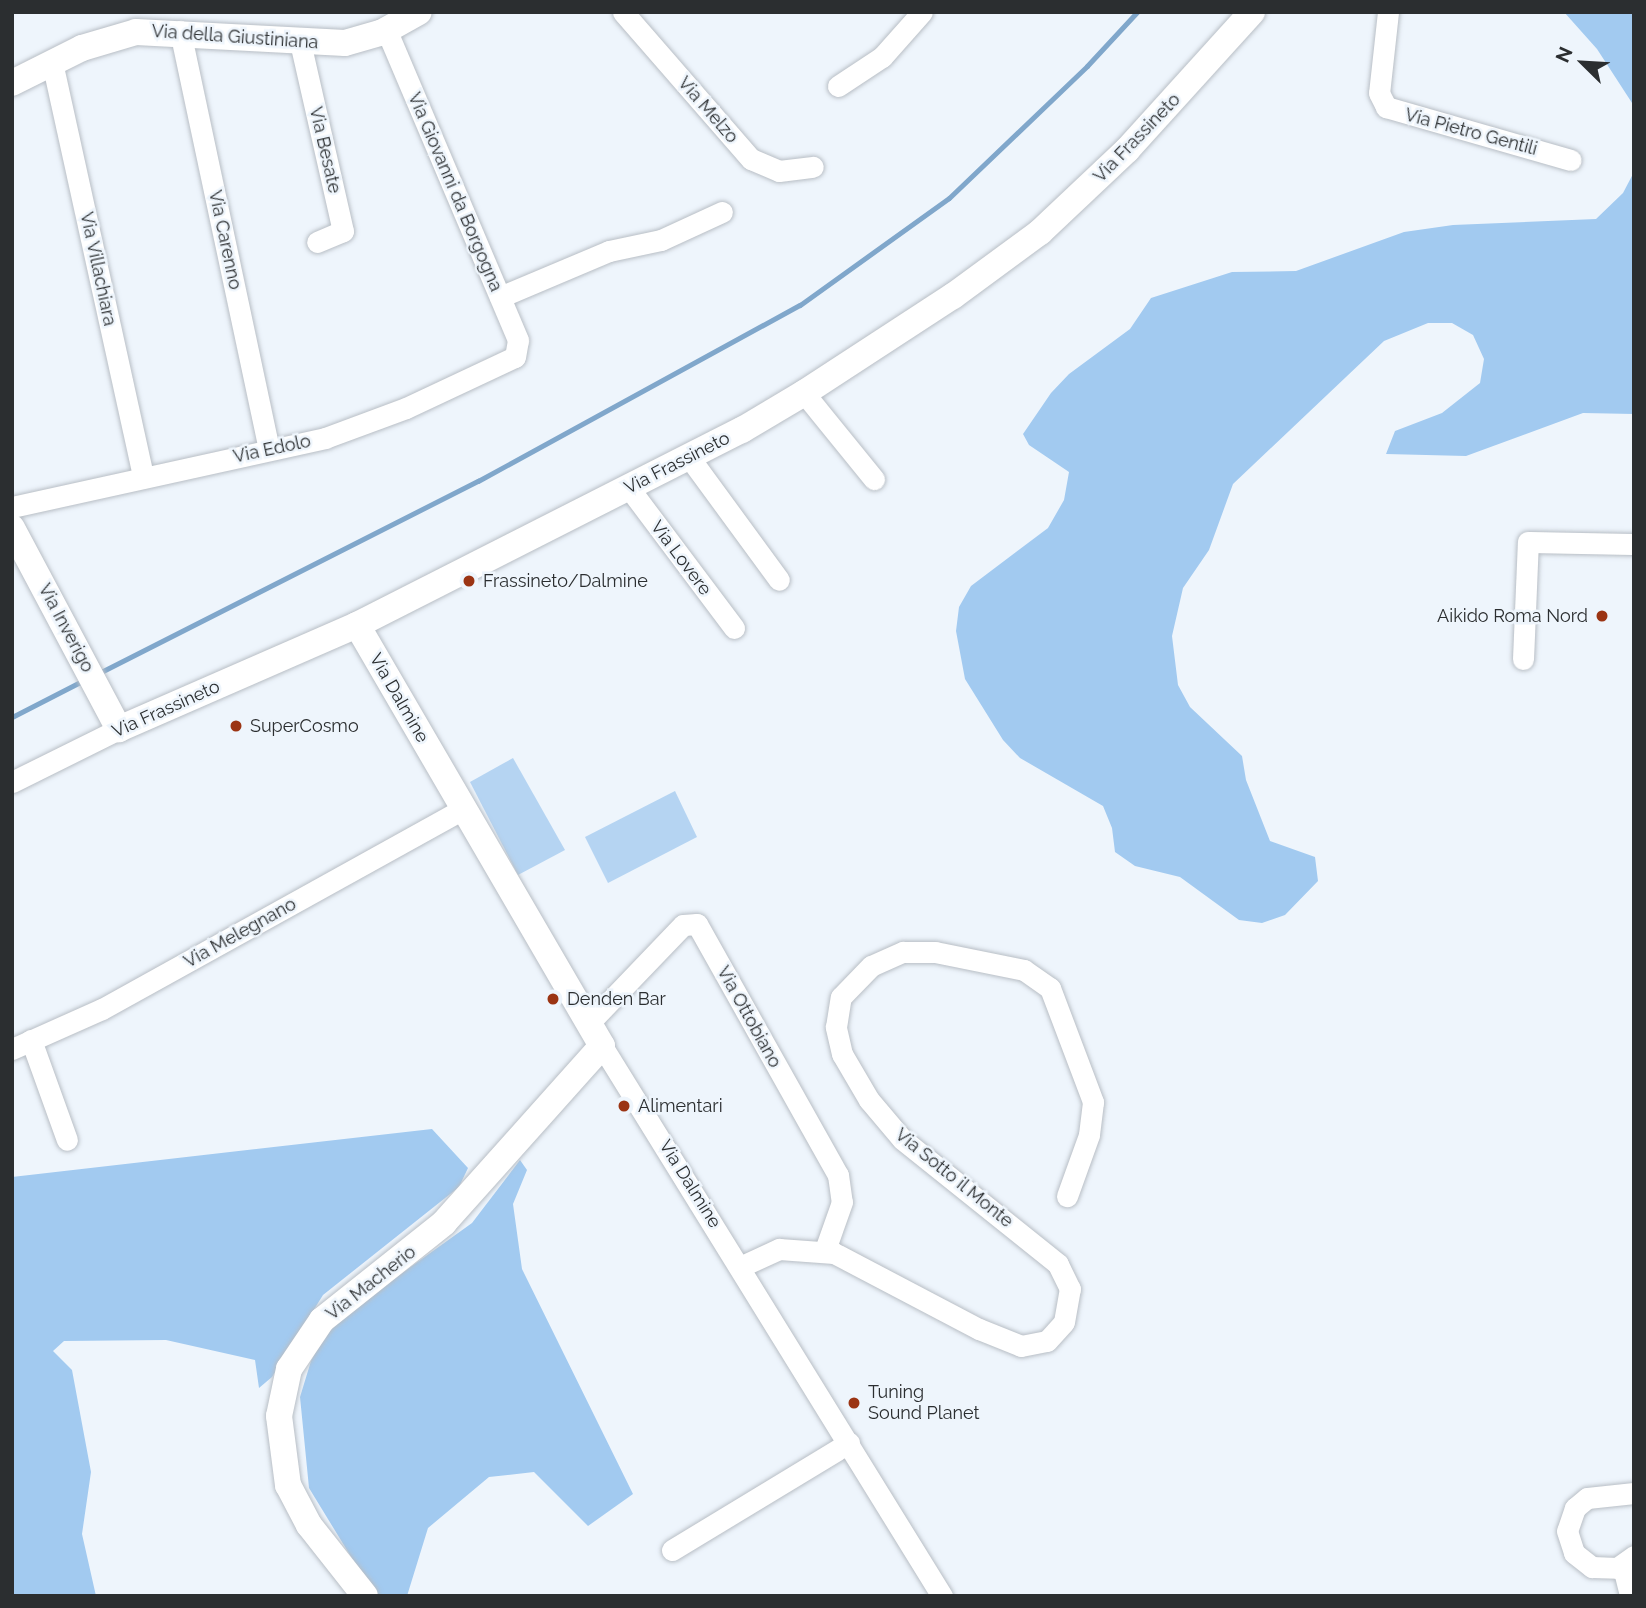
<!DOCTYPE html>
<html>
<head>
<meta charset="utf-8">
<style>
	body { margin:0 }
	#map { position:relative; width:1646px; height:1608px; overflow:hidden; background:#eef5fc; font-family:Raleway,sans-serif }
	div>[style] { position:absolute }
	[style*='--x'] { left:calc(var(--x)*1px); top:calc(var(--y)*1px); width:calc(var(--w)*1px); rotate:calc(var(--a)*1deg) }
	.green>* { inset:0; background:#b5d4f2 }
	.forest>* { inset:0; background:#a2caf0 }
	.stream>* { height:5px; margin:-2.5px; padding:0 2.5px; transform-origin:2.5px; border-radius:2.5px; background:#80a7cb }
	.roads { filter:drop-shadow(0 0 2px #b8bec5) drop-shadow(0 0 2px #b8bec5) }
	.minor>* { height:21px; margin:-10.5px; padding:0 10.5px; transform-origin:10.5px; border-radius:10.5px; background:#fff }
	.tertiary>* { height:26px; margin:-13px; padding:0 13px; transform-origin:13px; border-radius:13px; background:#fff }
	.dots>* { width:19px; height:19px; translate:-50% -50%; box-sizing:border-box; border:4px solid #eef5fc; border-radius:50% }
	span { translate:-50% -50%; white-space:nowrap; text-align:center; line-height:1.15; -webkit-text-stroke:5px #eef5fc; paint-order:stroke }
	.street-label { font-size:18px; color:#2b2e30 }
	.poi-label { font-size:18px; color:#2b2e30 }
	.left { translate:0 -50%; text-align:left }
	.right { translate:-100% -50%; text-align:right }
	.frame { position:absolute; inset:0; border:14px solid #2b2e30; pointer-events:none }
	.north { position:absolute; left:1548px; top:28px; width:70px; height:70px; -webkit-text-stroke:5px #eef5fc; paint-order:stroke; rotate:294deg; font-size:19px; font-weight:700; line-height:28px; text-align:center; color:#2b2e30 }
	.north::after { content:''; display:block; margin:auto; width:24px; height:32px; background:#2b2e30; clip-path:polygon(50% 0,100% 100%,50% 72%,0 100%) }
</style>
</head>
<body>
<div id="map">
	<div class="green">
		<div style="clip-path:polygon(513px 758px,565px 850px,518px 875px,470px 782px)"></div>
		<div style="clip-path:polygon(675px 791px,697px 837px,608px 883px,585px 837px)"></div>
	</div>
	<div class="forest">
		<div style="clip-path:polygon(1564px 12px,1634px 12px,1634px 106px,1597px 49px)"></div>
		<div style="clip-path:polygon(1634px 172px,1634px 414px,1583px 413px,1466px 456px,1386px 454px,1395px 431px,1442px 413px,1480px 383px,1484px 359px,1473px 335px,1452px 323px,1428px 323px,1384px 341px,1233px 484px,1209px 550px,1183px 588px,1172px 636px,1178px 685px,1190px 707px,1242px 756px,1246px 780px,1270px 841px,1315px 857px,1318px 881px,1285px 915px,1262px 923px,1239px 920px,1180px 877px,1135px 866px,1115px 852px,1112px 828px,1103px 806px,1020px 758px,1003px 740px,965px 679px,956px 631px,959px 607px,971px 586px,1048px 528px,1064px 500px,1069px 472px,1029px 445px,1023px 434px,1051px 393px,1069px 374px,1130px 329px,1151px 298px,1232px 272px,1296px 271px,1404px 232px,1453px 225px,1596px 219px,1623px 193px)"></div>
		<div style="clip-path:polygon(432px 1129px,468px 1168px,459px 1187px,323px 1295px,272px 1377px,259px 1388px,255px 1360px,166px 1340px,64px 1341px,53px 1351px,72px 1370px,91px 1472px,82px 1534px,96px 1596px,12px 1596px,12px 1177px)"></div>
		<div style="clip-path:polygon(520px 1160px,527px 1170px,513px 1204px,522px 1269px,633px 1494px,588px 1526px,534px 1472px,489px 1477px,428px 1528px,407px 1596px,375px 1596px,309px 1488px,300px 1397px,311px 1361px,324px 1335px,348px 1312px,472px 1223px)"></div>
	</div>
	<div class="stream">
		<div style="--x:99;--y:673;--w:425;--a:-26.9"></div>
		<div style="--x:478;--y:481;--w:367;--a:-28.7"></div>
		<div style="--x:800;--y:305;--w:183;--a:-35.7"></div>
		<div style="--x:949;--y:198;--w:191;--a:-43.7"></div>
		<div style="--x:1087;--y:66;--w:74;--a:-47.2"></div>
		<div style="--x:12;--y:717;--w:81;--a:-27.2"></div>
	</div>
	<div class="roads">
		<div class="minor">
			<div style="--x:623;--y:12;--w:195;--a:49"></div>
			<div style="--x:751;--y:159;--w:30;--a:23"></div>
			<div style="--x:779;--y:171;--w:34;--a:-7"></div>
			<div style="--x:1388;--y:12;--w:81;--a:96.3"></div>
			<div style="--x:1379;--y:93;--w:16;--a:63"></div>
			<div style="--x:1386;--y:107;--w:192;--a:16"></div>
			<div style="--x:180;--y:31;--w:427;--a:78"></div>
			<div style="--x:300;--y:42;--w:194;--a:77.2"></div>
			<div style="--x:343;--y:231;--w:28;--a:157"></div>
			<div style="--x:52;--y:62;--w:424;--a:77.6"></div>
			<div style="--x:838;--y:86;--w:53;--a:-33.4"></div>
			<div style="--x:882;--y:57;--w:60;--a:-48.4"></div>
			<div style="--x:500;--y:297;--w:118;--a:-22.9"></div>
			<div style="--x:609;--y:251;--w:53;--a:-11.9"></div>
			<div style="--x:661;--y:240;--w:67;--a:-24.7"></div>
			<div style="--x:804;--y:393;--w:111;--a:50.9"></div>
			<div style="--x:689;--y:457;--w:152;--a:53.8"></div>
			<div style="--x:629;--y:488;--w:175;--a:53.1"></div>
			<div style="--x:12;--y:507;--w:321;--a:-12.4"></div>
			<div style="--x:325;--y:438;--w:86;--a:-20.3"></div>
			<div style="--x:406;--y:408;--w:120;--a:-25.1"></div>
			<div style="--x:515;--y:357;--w:17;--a:-80"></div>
			<div style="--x:518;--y:340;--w:336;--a:-113"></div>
			<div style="--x:1523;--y:659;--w:117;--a:-87.6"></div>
			<div style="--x:1528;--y:542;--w:106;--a:1.1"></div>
			<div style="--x:12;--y:782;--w:119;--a:-26.4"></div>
			<div style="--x:588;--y:1024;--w:137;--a:-46.2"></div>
			<div style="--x:683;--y:925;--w:14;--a:-4"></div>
			<div style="--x:697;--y:924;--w:288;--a:60.7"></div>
			<div style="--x:838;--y:1175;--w:27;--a:82"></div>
			<div style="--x:842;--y:1202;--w:51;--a:109.5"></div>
			<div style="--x:31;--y:1040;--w:106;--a:70.2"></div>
			<div style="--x:602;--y:1046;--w:647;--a:58.28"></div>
			<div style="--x:12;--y:1049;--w:98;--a:-24"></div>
			<div style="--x:102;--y:1009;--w:414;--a:-29"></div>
			<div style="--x:742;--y:1266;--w:41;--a:-24.7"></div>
			<div style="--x:779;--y:1249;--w:55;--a:4.2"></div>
			<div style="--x:834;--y:1253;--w:164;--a:27.7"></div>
			<div style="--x:979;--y:1329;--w:45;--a:22"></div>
			<div style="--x:1021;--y:1346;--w:26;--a:-11"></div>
			<div style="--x:1047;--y:1341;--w:25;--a:-48"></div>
			<div style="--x:1064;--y:1322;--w:34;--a:-80"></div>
			<div style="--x:1070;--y:1289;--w:28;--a:-116"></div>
			<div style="--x:1058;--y:1264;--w:200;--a:-141.3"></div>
			<div style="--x:902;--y:1139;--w:51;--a:-130.2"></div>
			<div style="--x:869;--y:1100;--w:53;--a:-120.4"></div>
			<div style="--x:842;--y:1054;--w:28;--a:-103"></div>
			<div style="--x:836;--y:1027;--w:30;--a:-81"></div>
			<div style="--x:841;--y:997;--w:43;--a:-45.9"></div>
			<div style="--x:871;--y:966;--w:35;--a:-24"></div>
			<div style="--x:903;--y:952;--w:32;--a:0"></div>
			<div style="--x:935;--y:952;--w:91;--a:11.4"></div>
			<div style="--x:1024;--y:970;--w:32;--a:35"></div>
			<div style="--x:1050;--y:988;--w:122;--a:69.3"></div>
			<div style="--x:1093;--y:1102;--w:33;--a:97"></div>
			<div style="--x:1089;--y:1135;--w:65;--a:109.8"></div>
			<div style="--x:1634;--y:1493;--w:47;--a:173.9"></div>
			<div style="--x:1587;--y:1498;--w:16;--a:140"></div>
			<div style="--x:1575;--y:1508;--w:24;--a:109"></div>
			<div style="--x:1567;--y:1531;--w:23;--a:72"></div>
			<div style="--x:1574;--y:1553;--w:23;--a:38"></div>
			<div style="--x:1592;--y:1567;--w:25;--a:2"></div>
			<div style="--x:1617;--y:1568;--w:21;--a:-35"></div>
			<div style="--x:672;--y:1550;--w:207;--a:-31.2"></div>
			<div style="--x:1623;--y:1567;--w:30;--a:76"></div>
		</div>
		<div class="tertiary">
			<div style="--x:12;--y:83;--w:78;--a:-26.6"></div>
			<div style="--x:82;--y:48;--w:56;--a:-16.5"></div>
			<div style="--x:136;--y:32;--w:209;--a:3"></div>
			<div style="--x:345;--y:43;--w:37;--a:-16"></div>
			<div style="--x:381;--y:33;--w:43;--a:-28.9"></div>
			<div style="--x:12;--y:528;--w:228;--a:62"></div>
			<div style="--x:119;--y:729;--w:260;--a:-23.6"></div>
			<div style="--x:357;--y:625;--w:432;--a:-26.9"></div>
			<div style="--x:742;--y:430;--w:72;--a:-30.8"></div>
			<div style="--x:804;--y:393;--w:178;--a:-33.1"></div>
			<div style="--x:953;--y:296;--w:108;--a:-36.3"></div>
			<div style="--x:1040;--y:232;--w:120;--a:-43.3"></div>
			<div style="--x:1127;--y:150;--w:186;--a:-47.8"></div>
			<div style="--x:357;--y:625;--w:487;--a:59.8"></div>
			<div style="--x:602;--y:1046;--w:237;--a:131.8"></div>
			<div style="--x:444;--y:1223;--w:156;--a:141.5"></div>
			<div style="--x:322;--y:1320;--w:59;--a:124"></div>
			<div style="--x:289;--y:1369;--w:48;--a:102"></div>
			<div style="--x:279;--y:1416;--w:70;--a:82.6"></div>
			<div style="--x:288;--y:1485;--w:45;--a:62.3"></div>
			<div style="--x:309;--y:1525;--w:90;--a:51.7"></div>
		</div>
	</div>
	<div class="dots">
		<div style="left:469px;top:581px;background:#9b3413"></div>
		<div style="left:1602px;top:616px;background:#9b3413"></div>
		<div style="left:236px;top:726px;background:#9b3413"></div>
		<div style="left:553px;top:999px;background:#9b3413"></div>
		<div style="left:624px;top:1106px;background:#9b3413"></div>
		<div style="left:854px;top:1403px;background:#9b3413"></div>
	</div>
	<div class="street-label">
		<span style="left:235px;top:37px;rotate:4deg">Via della Giustiniana</span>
		<span style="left:708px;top:110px;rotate:49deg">Via Melzo</span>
		<span style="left:1471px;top:132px;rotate:15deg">Via Pietro Gentili</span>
		<span style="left:1137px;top:138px;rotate:-46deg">Via Frassineto</span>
		<span style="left:325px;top:150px;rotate:77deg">Via Besate</span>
		<span style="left:455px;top:192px;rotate:67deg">Via Giovanni da Borgogna</span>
		<span style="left:225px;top:240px;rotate:78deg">Via Carenno</span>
		<span style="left:98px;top:269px;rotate:78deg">Via Villachiara</span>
		<span style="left:272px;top:449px;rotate:-12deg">Via Edolo</span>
		<span style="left:677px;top:463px;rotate:-27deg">Via Frassineto</span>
		<span style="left:681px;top:558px;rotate:53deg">Via Lovere</span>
		<span style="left:66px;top:628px;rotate:62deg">Via Inverigo</span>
		<span style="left:399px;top:698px;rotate:60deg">Via Dalmine</span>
		<span style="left:166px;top:709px;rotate:-24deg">Via Frassineto</span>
		<span style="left:240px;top:933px;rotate:-29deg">Via Melegnano</span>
		<span style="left:749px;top:1017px;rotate:61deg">Via Ottobiano</span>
		<span style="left:954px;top:1178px;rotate:39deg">Via Sotto il Monte</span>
		<span style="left:690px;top:1184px;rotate:58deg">Via Dalmine</span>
		<span style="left:371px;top:1283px;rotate:-38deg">Via Macherio</span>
	</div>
	<div class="poi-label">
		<span class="left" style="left:483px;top:581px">Frassineto/Dalmine</span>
		<span class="right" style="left:1588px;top:616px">Aikido Roma Nord</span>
		<span class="left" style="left:250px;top:726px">SuperCosmo</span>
		<span class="left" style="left:567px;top:999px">Denden Bar</span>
		<span class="left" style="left:638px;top:1106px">Alimentari</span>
		<span class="left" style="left:868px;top:1403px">Tuning<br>Sound Planet</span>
	</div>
	<div class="frame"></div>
	<div class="north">N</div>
</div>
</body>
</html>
